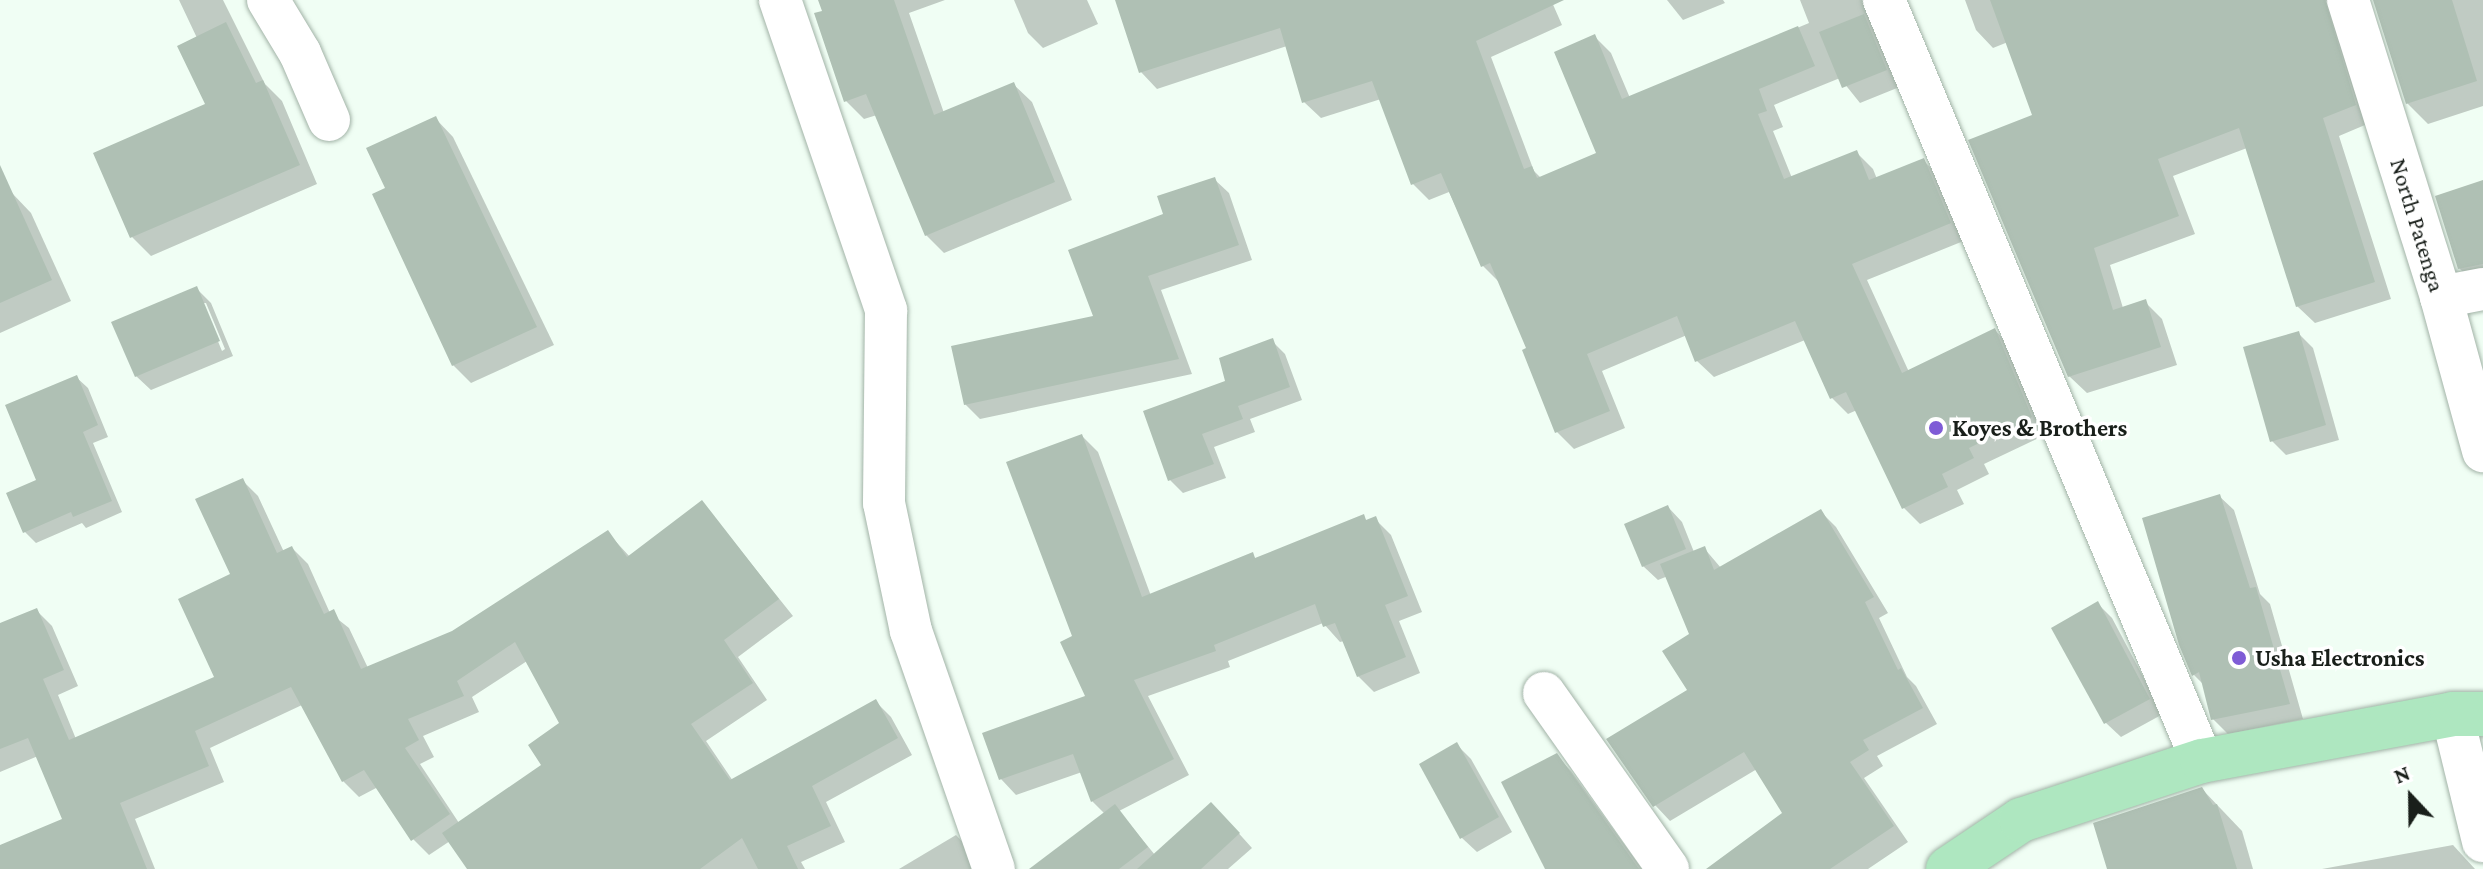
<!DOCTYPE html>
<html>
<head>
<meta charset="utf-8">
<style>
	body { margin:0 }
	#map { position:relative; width:2483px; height:869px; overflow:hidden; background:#f0fef4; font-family:"Crimson Pro",serif }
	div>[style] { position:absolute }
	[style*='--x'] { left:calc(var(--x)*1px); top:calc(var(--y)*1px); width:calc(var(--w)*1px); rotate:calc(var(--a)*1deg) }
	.shadow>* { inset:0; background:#0003 }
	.building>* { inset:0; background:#afc0b4 }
	.roads { filter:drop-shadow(0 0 2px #a2b3a7) drop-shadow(0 0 2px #a2b3a7) }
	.minor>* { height:42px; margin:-21px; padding:0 21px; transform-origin:21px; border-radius:21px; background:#fff }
	.trunk>* { height:44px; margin:-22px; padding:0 22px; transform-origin:22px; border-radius:22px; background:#aee7c0 }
	.dots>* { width:22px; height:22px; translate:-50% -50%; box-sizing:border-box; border:4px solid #fff; border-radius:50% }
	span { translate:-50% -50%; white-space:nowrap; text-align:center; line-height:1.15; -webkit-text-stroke:7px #fff; paint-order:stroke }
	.street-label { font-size:24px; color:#191f1a }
	.poi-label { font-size:24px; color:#191f1a; font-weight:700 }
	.left { translate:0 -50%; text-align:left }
	.north { position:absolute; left:2371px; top:757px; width:80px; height:80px; -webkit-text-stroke:6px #fff; paint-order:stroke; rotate:338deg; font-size:22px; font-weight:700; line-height:32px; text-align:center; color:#191f1a }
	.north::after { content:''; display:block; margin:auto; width:28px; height:36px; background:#191f1a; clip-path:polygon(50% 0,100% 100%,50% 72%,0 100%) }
</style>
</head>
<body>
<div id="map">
	<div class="shadow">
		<div style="clip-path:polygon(179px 0,223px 0,265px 84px,282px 101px,317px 184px,151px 256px,132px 237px,208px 105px,197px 38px)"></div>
		<div style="clip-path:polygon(821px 0,945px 0,909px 13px,944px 113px,1013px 84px,1032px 102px,1072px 200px,944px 253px,926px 235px,877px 115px,864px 119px,846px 101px)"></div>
		<div style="clip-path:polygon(1014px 0,1087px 0,1098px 24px,1043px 48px,1028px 33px)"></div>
		<div style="clip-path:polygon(1122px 0,1551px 0,1562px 25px,1491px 57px,1534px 171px,1541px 178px,1598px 154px,1595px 37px,1611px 53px,1630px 98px,1809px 23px,1800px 0,1880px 0,1902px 86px,1860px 103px,1840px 78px,1774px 105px,1783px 127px,1773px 131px,1792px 178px,1856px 152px,1873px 169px,1877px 179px,1923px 160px,1940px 177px,1966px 240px,1867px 280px,1909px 372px,1995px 330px,2011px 347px,2047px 434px,1984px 464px,1989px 474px,1957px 490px,1964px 504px,1920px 524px,1904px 508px,1857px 410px,1848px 414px,1832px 398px,1805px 340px,1714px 377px,1697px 361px,1687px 335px,1602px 371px,1625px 428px,1574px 449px,1557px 432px,1529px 349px,1499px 282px,1483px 266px,1449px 192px,1429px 200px,1413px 184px,1381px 99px,1321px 118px,1304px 102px,1287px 46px,1157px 89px,1141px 72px)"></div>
		<div style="clip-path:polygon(1667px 0,1723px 0,1725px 3px,1683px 20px)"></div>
		<div style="clip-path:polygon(1965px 0,2337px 0,2372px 122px,2339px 136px,2391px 299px,2315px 323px,2297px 306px,2247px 148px,2173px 176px,2195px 234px,2110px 265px,2123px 308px,2145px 302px,2162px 319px,2177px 365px,2087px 393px,2069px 376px,2035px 116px,2008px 42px,1993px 48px,1976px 30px)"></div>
		<div style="clip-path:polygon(2375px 0,2483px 0,2483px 106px,2428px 124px,2407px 103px)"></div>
		<div style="clip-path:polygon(435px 118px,453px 137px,554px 345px,471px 383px,453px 365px,388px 189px)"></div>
		<div style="clip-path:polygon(1214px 179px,1229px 193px,1252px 260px,1161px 290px,1192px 374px,980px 419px,965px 404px,1096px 318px,1165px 215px)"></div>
		<div style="clip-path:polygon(2483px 182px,2483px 285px,2478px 287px,2459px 268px)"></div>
		<div style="clip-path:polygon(11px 192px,31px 213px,71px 301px,0 333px,0 197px)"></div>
		<div style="clip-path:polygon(evenodd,196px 288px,211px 303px,233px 356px,151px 390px,136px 376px,196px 288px,202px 303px,206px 303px,225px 349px,222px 351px,202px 303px)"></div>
		<div style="clip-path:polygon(2299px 334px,2313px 348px,2339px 440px,2286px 455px,2272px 441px)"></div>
		<div style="clip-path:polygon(1272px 341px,1285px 354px,1302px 400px,1250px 419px,1255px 432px,1214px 447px,1226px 478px,1183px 493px,1170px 480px,1228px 382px)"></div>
		<div style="clip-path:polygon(76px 377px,88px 388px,108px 437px,93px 443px,122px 512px,86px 528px,82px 523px,36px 543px,24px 531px)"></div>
		<div style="clip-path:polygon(1082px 436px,1098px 452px,1151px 596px,1252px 555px,1257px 560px,1363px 517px,1368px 522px,1375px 519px,1391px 535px,1422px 612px,1399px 621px,1420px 673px,1374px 692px,1358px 676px,1344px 641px,1340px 642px,1323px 623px,1228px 661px,1230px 667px,1148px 696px,1189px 775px,1119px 811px,1155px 855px,1225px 818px,1252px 848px,1228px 869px,1033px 869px,1105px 814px,1092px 801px,1082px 772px,1016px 795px,1001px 779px,1088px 698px,1074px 637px)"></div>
		<div style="clip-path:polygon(evenodd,242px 480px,258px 496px,284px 552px,292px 548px,308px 564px,330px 613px,349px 628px,368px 668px,452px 632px,608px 533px,630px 557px,702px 502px,793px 616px,738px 657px,767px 700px,706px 741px,733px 781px,875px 701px,891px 717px,912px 755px,826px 802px,845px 842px,801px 862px,805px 869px,469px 869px,450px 841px,429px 855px,413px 839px,378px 787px,359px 797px,343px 781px,302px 705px,210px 748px,224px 782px,135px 819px,155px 869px,0 869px,0 847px,65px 820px,38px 756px,0 772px,0 625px,36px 610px,52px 626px,78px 686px,58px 695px,76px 739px,217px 678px,242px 480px,527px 661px,562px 724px,544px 766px,459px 823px,420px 764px,434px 757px,423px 736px,479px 712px,472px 697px,527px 661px)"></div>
		<div style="clip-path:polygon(2219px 496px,2234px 510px,2260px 594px,2270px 604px,2303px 719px,2228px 734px,2213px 719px,2204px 685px,2194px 675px)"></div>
		<div style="clip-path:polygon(1668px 507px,1682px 522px,1694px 552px,1704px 548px,1721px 568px,1820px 511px,1836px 527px,1888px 613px,1879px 618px,1907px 677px,1916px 686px,1937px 724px,1877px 756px,1883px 766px,1864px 778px,1908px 842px,1868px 869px,1709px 869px,1784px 814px,1757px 769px,1670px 821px,1655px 805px,1690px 691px,1691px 635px,1668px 576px,1658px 580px,1643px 566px)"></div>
		<div style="clip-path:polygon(2098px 604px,2112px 618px,2163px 714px,2121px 737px,2106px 723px)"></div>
		<div style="clip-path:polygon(1457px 745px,1471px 759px,1512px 832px,1477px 852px,1462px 838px)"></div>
		<div style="clip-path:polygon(1557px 756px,1571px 771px,1642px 869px,1548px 869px)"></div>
		<div style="clip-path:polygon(2202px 789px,2242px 831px,2253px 869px,2109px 869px)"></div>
		<div style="clip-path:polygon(956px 835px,971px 851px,978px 869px,899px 869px)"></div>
		<div style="clip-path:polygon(2453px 845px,2475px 869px,2322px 869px)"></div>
	</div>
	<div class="building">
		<div style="clip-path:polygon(818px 0,894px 0,934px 115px,1014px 82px,1055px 182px,925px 236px,866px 94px,844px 102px,814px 13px,822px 11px)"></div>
		<div style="clip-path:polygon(1115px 0,1564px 0,1476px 41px,1524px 169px,1532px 166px,1537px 178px,1596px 153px,1554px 52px,1595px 34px,1622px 99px,1798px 26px,1815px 66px,1759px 89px,1767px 111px,1758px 114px,1784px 179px,1857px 150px,1869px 180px,1924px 158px,1951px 223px,1852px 264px,1902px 373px,1995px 328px,2032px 417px,1969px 448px,1974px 458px,1942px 474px,1948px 487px,1902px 509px,1846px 392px,1830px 399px,1795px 321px,1695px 362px,1677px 316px,1587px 354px,1610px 411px,1555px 433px,1522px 350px,1526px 348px,1490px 263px,1481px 267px,1441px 173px,1411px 185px,1372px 81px,1302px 103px,1280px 28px,1139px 73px)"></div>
		<div style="clip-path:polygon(1990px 0,2325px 0,2356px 105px,2323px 118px,2375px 282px,2296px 307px,2239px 128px,2158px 159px,2179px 216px,2094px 248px,2113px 310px,2146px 299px,2161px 347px,2068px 377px,1968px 140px,2032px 115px)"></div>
		<div style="clip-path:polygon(2373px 0,2452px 0,2477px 81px,2406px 104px)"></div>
		<div style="clip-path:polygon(1864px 14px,1887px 70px,1842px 88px,1819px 32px)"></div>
		<div style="clip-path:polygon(226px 22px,256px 83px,263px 80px,300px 165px,130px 238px,93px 153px,205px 104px,177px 46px)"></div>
		<div style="clip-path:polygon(436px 116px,537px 327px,452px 366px,372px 194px,385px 188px,366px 148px)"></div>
		<div style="clip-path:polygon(0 165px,52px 280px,0 303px)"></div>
		<div style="clip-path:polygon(1215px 177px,1239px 245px,1148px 276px,1179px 359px,964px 405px,951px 346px,1093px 316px,1068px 250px,1163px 214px,1157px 196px)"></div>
		<div style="clip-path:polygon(2483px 180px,2483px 264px,2458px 269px,2435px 196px)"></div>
		<div style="clip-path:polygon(197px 286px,220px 341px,135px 377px,111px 322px)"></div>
		<div style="clip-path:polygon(2299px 331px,2326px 425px,2270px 442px,2243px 347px)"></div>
		<div style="clip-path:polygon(1273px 338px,1290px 387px,1238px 406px,1243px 419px,1202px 434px,1214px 464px,1168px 481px,1143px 411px,1225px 381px,1219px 358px)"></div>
		<div style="clip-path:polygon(77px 375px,98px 425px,83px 432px,112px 501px,73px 517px,71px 512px,23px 533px,6px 493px,36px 480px,5px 405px)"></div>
		<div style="clip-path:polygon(1082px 434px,1142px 597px,1253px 552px,1255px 558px,1364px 514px,1366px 520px,1376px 516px,1408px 596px,1385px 605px,1406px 657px,1357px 677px,1335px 623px,1323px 627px,1315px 604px,1214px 645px,1216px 651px,1134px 680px,1174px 759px,1091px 802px,1073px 754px,999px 780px,982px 733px,1085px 696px,1060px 642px,1072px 636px,1006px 462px)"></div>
		<div style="clip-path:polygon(243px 478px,277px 553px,292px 546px,324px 614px,334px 609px,361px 669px,452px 631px,608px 530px,627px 557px,702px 500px,779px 599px,724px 640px,753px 683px,691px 724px,730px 780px,876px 699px,898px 738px,812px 786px,831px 826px,787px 846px,798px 869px,758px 869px,742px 838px,700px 869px,467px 869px,442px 833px,541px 765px,528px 745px,559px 723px,515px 642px,457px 681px,464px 696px,408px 719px,419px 740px,405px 748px,450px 814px,411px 841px,364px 770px,342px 782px,291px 687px,195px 731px,209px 766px,120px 803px,147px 869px,0 869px,0 845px,62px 819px,28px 738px,0 749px,0 623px,37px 608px,64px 670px,43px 679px,69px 740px,214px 677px,178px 599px,230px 574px,195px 499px)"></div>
		<div style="clip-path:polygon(2220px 494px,2250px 588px,2256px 587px,2290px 704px,2211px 720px,2199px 672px,2192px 676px,2179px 645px,2142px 518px)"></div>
		<div style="clip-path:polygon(1668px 505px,1686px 549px,1642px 567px,1624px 524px)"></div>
		<div style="clip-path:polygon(1821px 509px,1874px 597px,1865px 602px,1898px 670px,1901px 668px,1923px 708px,1863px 740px,1869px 750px,1850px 762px,1894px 826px,1830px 869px,1706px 869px,1782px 813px,1744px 752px,1653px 807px,1606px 739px,1687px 690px,1662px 651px,1689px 634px,1660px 564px,1705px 546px,1714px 570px)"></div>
		<div style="clip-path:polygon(2098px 601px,2150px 699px,2104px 724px,2051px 628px)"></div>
		<div style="clip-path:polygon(1457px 742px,1499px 817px,1460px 839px,1419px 764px)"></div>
		<div style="clip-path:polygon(1557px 753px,1639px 869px,1545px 869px,1501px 782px)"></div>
		<div style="clip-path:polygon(2202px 787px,2213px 805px,2217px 804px,2237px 869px,2107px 869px,2093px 823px)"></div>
		<div style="clip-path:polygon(1211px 802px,1240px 833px,1201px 869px,1137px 869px)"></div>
		<div style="clip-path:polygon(1115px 804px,1148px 847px,1119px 869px,1029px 869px)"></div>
	</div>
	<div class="roads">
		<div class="minor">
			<div style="--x:268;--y:0;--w:62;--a:58.9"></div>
			<div style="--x:300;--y:53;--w:73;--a:66.6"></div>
			<div style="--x:780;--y:0;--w:328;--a:71.1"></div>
			<div style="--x:886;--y:310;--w:193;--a:90.6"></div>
			<div style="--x:884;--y:503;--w:131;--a:78.1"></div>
			<div style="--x:911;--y:631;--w:252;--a:70.8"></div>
			<div style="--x:1884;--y:0;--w:825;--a:67.32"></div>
			<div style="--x:2348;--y:0;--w:311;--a:72.6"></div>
			<div style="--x:2441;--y:297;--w:160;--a:74.7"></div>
			<div style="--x:2441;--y:297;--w:43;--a:-10.8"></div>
			<div style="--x:1544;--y:693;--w:215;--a:54.8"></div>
			<div style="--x:2452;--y:714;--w:131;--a:76.3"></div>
		</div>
		<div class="trunk">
			<div style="--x:1948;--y:869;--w:88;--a:-33.9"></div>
			<div style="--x:2021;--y:820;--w:190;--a:-18.1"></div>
			<div style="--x:2202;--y:761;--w:254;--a:-10.6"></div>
			<div style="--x:2452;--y:714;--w:31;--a:0"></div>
		</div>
	</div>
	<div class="dots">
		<div style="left:1936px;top:428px;background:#7f5cd6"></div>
		<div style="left:2239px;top:658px;background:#7f5cd6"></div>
	</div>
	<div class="street-label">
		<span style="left:2418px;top:225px;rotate:73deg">North Patenga</span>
	</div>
	<div class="poi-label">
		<span class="left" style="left:1952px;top:428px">Koyes &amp; Brothers</span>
		<span class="left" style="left:2255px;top:658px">Usha Electronics</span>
	</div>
	<div class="north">N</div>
</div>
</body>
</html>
